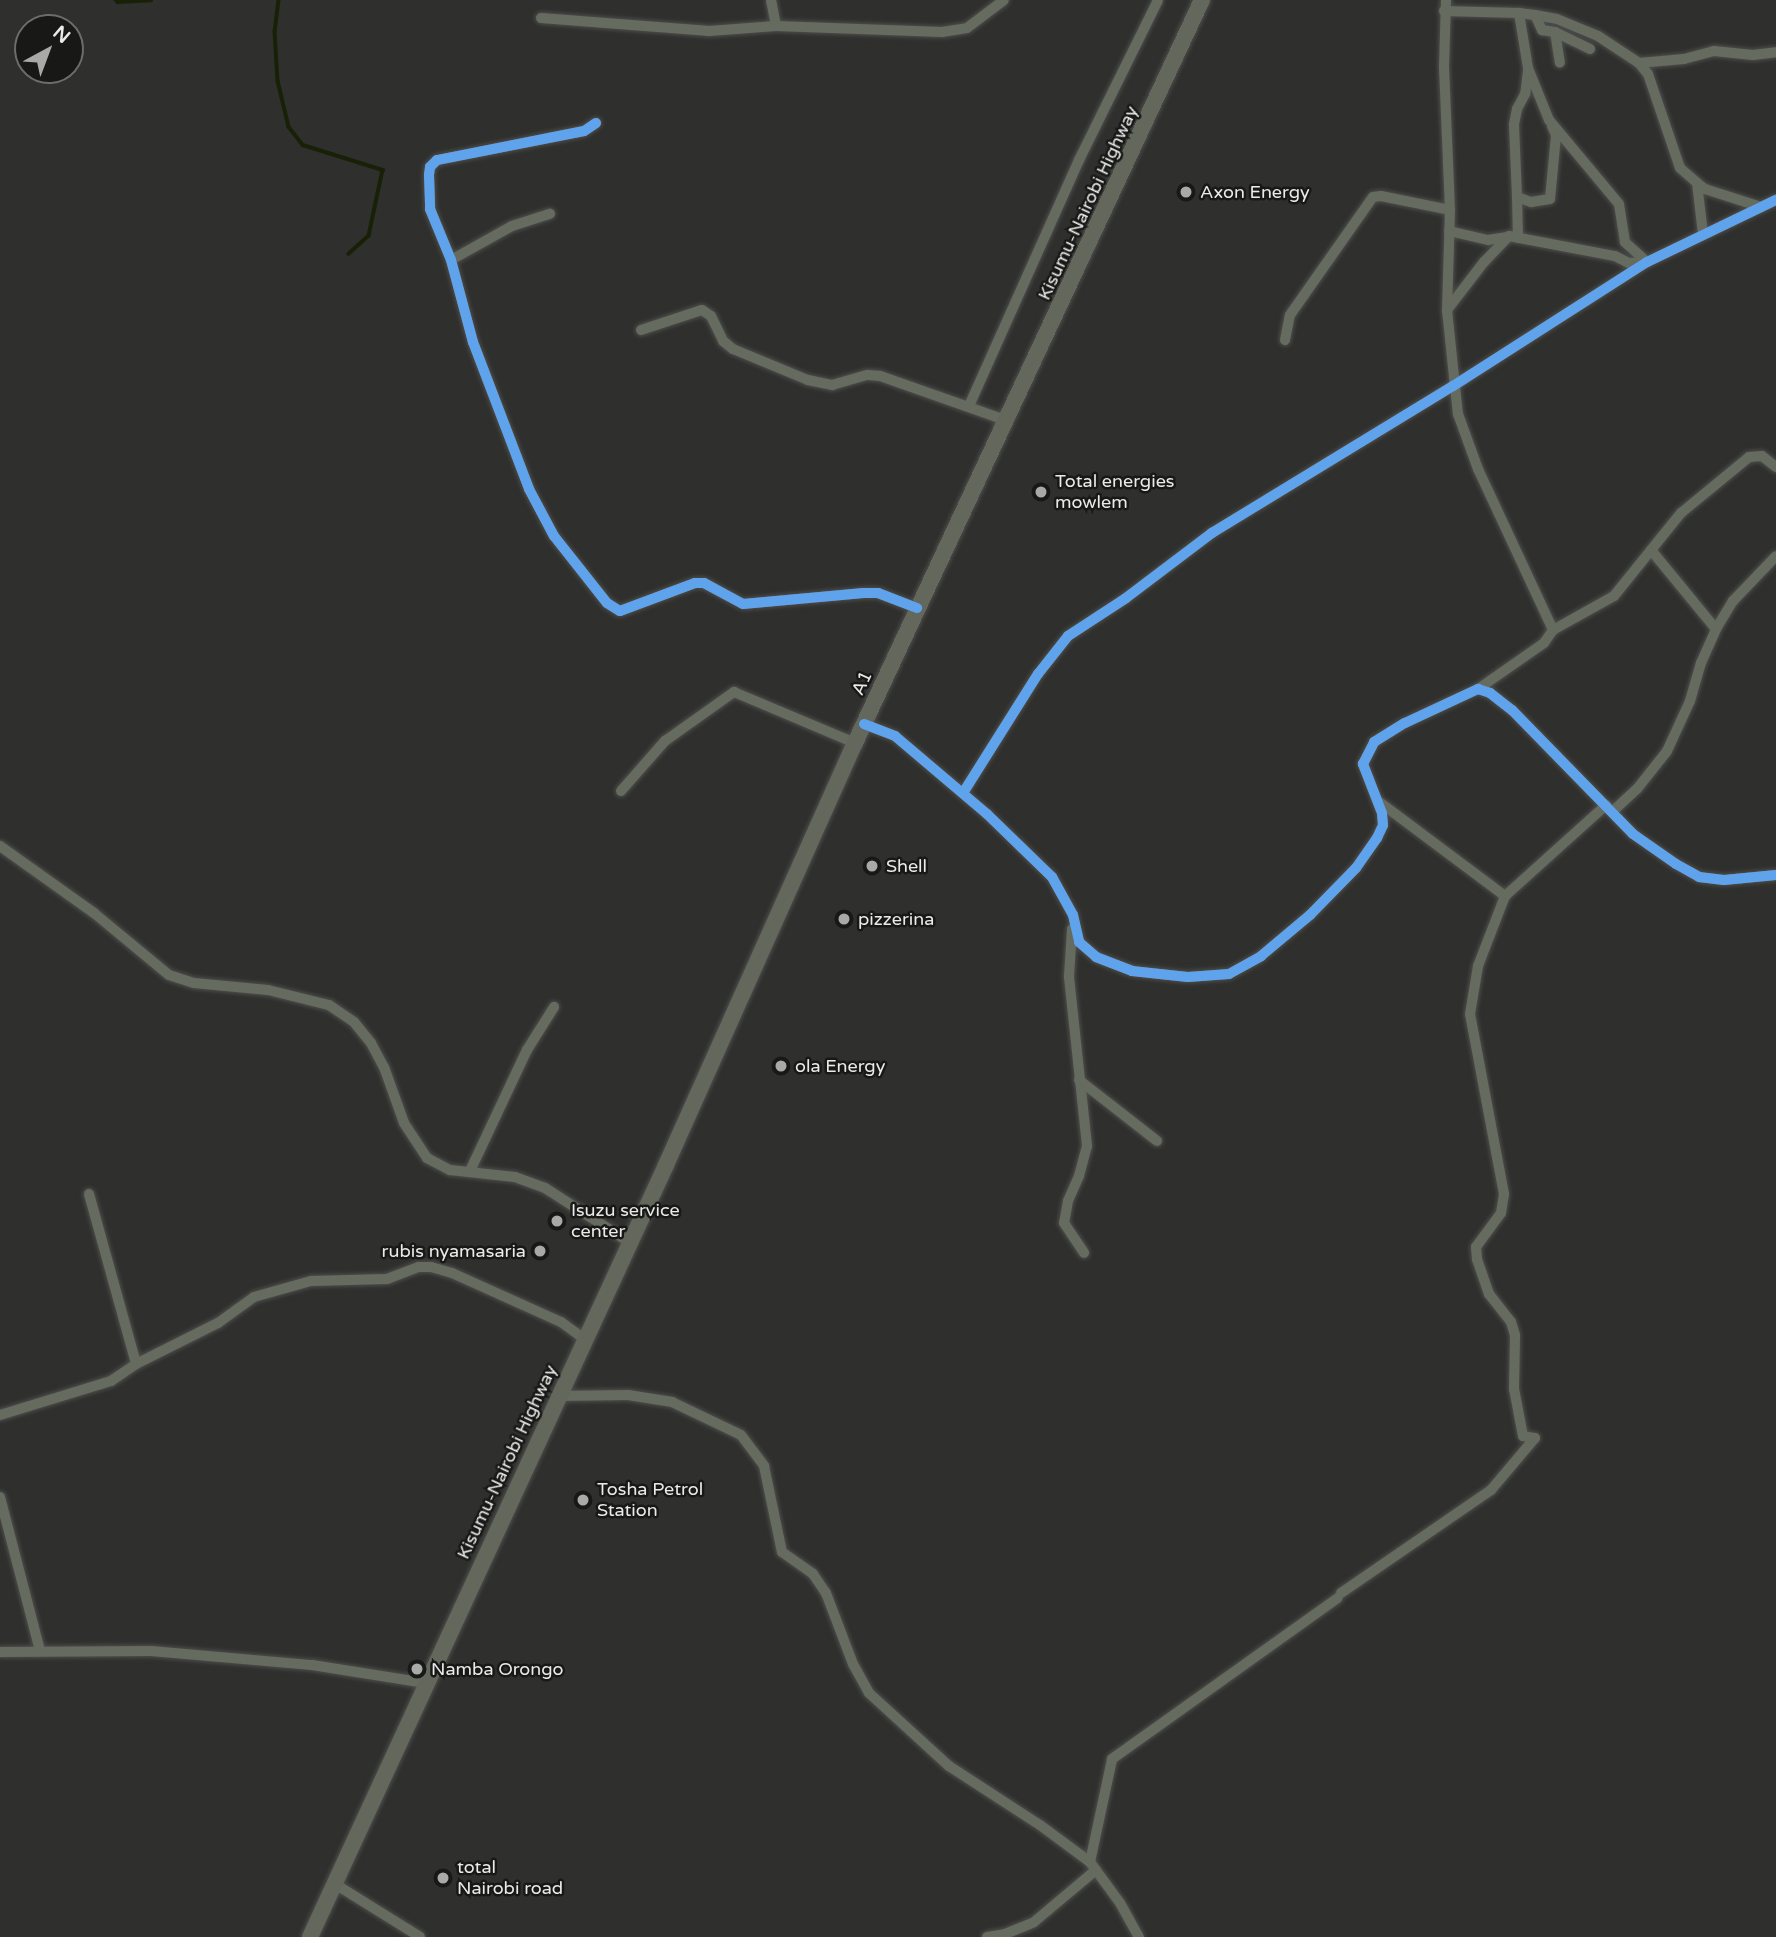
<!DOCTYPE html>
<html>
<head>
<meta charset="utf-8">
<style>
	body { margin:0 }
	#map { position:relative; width:1776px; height:1937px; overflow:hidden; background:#2f302d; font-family:"Varela Round",sans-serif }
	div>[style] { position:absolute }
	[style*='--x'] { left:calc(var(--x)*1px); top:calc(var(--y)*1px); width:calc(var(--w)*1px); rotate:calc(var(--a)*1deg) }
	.stream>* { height:3.5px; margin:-1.75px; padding:0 1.75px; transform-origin:1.75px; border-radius:1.75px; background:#182107 }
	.roads { filter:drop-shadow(0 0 2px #4d4d4c) drop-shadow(0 0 2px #4d4d4c) }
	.minor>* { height:10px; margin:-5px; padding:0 5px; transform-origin:5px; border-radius:5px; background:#666b5f }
	.highway>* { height:16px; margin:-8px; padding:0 8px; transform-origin:8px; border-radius:8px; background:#63675c }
	.cycleway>* { height:10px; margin:-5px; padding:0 5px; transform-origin:5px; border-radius:5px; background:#60a3ed }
	.dots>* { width:19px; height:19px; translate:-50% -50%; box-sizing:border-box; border:4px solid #181816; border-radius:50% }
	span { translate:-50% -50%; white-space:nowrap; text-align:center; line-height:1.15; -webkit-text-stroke:5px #181816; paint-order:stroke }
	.poi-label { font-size:18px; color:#eaebe8 }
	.left { translate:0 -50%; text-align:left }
	.right { translate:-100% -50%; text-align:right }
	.street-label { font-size:18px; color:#eaebe8 }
	.north { position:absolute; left:14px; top:14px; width:70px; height:70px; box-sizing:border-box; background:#181816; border:2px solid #6c6c6a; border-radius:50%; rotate:41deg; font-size:19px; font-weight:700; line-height:28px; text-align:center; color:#eaebe8 }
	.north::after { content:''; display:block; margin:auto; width:24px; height:32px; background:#a9aaa7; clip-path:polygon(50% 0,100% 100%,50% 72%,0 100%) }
</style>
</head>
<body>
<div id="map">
	<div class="stream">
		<div style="--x:116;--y:0;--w:3;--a:45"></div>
		<div style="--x:118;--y:2;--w:33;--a:-3"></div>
		<div style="--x:279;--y:0;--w:31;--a:97"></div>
		<div style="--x:275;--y:31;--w:50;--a:86.6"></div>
		<div style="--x:278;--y:81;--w:47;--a:76.6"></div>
		<div style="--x:289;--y:127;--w:23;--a:52"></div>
		<div style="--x:303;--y:145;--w:84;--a:17.4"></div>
		<div style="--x:383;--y:170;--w:67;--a:102"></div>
		<div style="--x:369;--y:236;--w:27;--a:138"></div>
	</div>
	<div class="roads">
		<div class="minor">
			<div style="--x:771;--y:0;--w:26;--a:79"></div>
			<div style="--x:1446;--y:0;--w:67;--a:91.7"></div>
			<div style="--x:1444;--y:67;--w:143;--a:87.6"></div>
			<div style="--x:1450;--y:210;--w:100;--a:91.7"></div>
			<div style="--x:1447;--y:310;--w:105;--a:84"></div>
			<div style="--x:1458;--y:414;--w:59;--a:70"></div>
			<div style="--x:1478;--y:469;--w:178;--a:65"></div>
			<div style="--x:1553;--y:630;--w:16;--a:125"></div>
			<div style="--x:1544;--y:643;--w:80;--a:145.1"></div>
			<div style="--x:1444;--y:11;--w:75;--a:1.5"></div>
			<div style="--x:1535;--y:15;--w:22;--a:10"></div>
			<div style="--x:1557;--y:19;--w:44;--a:22.5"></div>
			<div style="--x:1598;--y:36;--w:49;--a:33.4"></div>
			<div style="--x:1639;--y:63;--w:14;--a:51"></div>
			<div style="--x:1648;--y:74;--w:99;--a:71.2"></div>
			<div style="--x:1680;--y:168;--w:23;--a:41"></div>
			<div style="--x:1697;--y:183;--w:51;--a:83.3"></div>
			<div style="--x:541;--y:18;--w:169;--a:4.4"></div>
			<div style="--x:709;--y:31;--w:67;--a:-4.3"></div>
			<div style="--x:776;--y:26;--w:166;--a:2.1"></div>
			<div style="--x:942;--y:32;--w:25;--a:-9"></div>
			<div style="--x:967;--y:28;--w:46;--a:-37.1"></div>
			<div style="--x:1555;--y:32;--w:39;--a:26"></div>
			<div style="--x:1639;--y:63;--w:45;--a:-5.1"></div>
			<div style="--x:1684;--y:59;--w:31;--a:-15"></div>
			<div style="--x:1714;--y:51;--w:39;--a:6"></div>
			<div style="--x:1753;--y:55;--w:23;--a:-7"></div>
			<div style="--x:1528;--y:71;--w:23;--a:97"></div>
			<div style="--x:1525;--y:94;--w:17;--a:118"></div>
			<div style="--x:1517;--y:109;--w:16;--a:101"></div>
			<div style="--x:1514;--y:125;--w:72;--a:87.6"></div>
			<div style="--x:1517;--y:197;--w:15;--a:20"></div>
			<div style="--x:1531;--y:202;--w:19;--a:-9"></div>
			<div style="--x:1550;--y:199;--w:64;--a:-84.6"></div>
			<div style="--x:1556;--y:135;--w:10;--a:-114"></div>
			<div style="--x:596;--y:123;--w:14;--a:146"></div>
			<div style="--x:584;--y:131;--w:150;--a:168.8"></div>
			<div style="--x:437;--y:160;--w:10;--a:135"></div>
			<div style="--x:430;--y:167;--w:8;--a:97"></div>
			<div style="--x:429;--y:175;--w:34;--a:88"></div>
			<div style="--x:430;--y:209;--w:55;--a:67.6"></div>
			<div style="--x:451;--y:260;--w:85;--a:75"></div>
			<div style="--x:473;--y:342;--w:157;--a:69.1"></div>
			<div style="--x:529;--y:489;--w:53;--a:62"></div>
			<div style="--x:554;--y:536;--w:85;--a:51.7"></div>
			<div style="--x:607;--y:603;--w:15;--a:32"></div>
			<div style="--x:620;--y:611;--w:80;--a:-20.5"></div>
			<div style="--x:695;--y:583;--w:9;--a:0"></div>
			<div style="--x:704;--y:583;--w:44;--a:28.3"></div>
			<div style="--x:743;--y:604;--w:121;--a:-5.2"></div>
			<div style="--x:864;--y:593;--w:14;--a:0"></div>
			<div style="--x:878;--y:593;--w:42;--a:21"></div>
			<div style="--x:1697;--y:183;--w:10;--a:37"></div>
			<div style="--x:1705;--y:189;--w:59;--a:17.8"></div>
			<div style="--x:1517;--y:197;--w:41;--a:88.6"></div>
			<div style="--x:1449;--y:231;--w:40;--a:13"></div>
			<div style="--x:1488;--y:240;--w:18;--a:-9"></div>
			<div style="--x:451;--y:260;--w:70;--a:-29.1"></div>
			<div style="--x:512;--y:226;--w:40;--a:-18"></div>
			<div style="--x:1447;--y:310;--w:61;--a:-52.4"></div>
			<div style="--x:1484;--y:262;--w:36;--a:-46"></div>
			<div style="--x:1509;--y:236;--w:108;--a:10.7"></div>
			<div style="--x:1615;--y:256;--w:16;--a:27"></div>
			<div style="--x:1629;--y:263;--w:18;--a:-3"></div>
			<div style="--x:1647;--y:262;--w:30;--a:-138"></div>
			<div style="--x:1625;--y:242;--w:38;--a:-99"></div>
			<div style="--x:1619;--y:204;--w:109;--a:-129.8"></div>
			<div style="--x:1549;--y:120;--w:56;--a:-112"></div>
			<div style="--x:1528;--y:68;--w:56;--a:-99.3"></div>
			<div style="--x:1519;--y:13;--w:16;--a:7"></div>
			<div style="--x:1535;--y:15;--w:17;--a:65"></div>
			<div style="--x:1542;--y:30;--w:13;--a:9"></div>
			<div style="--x:1555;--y:32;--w:31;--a:81"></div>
			<div style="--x:641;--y:330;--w:64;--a:-18.2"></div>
			<div style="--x:702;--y:310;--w:11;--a:34"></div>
			<div style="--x:711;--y:316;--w:28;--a:64"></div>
			<div style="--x:723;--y:341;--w:13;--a:39"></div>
			<div style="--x:733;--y:349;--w:81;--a:22.5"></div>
			<div style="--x:808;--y:380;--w:25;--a:12"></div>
			<div style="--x:832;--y:385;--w:37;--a:-16"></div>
			<div style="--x:868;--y:375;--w:12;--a:5"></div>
			<div style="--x:880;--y:376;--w:136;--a:19.4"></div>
			<div style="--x:1285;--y:340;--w:25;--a:-79"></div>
			<div style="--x:1290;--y:315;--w:144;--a:-54.9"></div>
			<div style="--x:1373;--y:197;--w:8;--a:-7"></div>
			<div style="--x:1381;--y:196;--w:70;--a:11.5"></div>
			<div style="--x:969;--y:406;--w:269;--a:-65.9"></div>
			<div style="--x:1079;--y:160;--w:178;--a:-63.7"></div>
			<div style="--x:1651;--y:550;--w:102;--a:50.6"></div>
			<div style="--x:1553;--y:630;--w:70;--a:-29.1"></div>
			<div style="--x:1614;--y:596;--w:107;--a:-51.1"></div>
			<div style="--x:1681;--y:513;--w:88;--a:-39.5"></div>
			<div style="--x:1749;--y:457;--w:13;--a:-4"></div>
			<div style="--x:1762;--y:456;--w:18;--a:38"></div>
			<div style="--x:864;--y:724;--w:33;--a:21"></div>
			<div style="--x:895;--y:736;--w:121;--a:40.3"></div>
			<div style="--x:987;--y:814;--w:91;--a:44.1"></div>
			<div style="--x:1052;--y:877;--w:43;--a:61.1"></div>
			<div style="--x:1073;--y:915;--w:28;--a:77"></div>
			<div style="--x:1079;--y:942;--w:23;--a:41"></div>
			<div style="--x:1096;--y:957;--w:39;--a:21"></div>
			<div style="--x:1132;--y:971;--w:56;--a:6.1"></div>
			<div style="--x:1188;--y:977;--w:41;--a:-4.2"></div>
			<div style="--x:1229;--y:974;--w:37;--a:-29"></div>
			<div style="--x:1261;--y:956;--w:64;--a:-39.9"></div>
			<div style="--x:1310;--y:915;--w:66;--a:-45.6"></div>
			<div style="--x:1356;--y:868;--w:37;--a:-55"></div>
			<div style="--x:1377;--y:838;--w:14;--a:-65"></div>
			<div style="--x:1383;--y:825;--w:12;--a:-95"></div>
			<div style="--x:1382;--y:813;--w:53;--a:-111.2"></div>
			<div style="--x:1363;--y:764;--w:25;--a:-63"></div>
			<div style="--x:1374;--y:742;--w:36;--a:-32"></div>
			<div style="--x:1405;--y:723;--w:81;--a:-25"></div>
			<div style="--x:1478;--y:689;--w:13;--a:18"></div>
			<div style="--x:1490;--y:693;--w:28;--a:38"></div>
			<div style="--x:1512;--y:710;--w:173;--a:45.7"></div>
			<div style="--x:1633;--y:834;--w:52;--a:34.9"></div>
			<div style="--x:1676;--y:864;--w:26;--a:29"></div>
			<div style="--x:1699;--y:877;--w:25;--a:7"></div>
			<div style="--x:1724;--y:880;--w:52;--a:-5.5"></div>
			<div style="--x:621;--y:791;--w:67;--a:-48.7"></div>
			<div style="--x:665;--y:741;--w:85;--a:-35.4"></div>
			<div style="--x:734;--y:692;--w:131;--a:22.9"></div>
			<div style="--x:963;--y:793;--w:141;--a:-57.8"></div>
			<div style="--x:1038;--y:674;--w:48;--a:-51.7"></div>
			<div style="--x:1068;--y:636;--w:69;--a:-33.2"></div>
			<div style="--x:1126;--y:598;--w:108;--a:-37.1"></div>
			<div style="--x:1212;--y:533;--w:282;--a:-31.4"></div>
			<div style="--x:1453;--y:386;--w:230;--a:-32.6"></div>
			<div style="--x:1647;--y:262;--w:143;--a:-25.7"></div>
			<div style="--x:1378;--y:801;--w:159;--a:36.8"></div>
			<div style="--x:1612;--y:812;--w:34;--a:-43"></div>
			<div style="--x:1637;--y:789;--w:48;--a:-51.7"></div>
			<div style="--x:1667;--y:751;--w:55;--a:-65.3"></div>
			<div style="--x:1690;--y:701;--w:40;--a:-74"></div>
			<div style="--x:1701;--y:663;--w:37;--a:-66"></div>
			<div style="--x:1716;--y:629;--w:33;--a:-59"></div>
			<div style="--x:1733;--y:601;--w:62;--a:-46.3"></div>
			<div style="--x:0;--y:846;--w:115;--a:35.5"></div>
			<div style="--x:94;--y:913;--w:97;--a:39.6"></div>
			<div style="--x:169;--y:975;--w:26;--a:18"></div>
			<div style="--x:194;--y:983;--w:74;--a:5.4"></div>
			<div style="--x:268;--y:990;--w:63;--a:13.8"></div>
			<div style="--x:329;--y:1005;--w:30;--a:34"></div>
			<div style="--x:354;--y:1022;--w:27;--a:51"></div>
			<div style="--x:371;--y:1043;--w:27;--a:62"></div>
			<div style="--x:384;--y:1067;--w:59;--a:70.3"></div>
			<div style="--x:404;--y:1123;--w:42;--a:56.7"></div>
			<div style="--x:427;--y:1158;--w:26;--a:28"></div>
			<div style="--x:450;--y:1170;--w:65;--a:6.1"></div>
			<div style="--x:515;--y:1177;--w:32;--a:20"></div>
			<div style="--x:545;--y:1188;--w:100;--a:32.7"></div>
			<div style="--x:1072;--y:929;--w:48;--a:93.6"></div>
			<div style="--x:1069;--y:977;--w:170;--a:83.9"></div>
			<div style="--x:1087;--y:1146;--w:31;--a:105"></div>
			<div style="--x:1079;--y:1176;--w:27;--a:114"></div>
			<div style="--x:1068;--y:1201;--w:22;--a:100"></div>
			<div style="--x:1064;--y:1223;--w:36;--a:56"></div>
			<div style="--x:1079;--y:1080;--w:99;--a:38"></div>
			<div style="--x:470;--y:1171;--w:134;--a:-64.8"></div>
			<div style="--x:527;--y:1050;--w:51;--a:-57.9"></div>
			<div style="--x:89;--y:1194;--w:176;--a:74.5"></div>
			<div style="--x:557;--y:1396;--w:71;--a:-0.8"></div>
			<div style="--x:628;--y:1395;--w:45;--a:9"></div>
			<div style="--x:672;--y:1402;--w:76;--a:25.6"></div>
			<div style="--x:741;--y:1435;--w:39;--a:53"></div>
			<div style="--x:764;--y:1466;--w:88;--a:78.2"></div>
			<div style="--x:782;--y:1552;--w:38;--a:35"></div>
			<div style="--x:813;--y:1574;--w:23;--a:56"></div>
			<div style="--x:826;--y:1593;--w:76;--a:69.2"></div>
			<div style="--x:853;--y:1664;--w:33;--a:61"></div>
			<div style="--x:869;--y:1693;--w:108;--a:42.4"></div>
			<div style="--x:949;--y:1766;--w:108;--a:33"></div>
			<div style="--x:1040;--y:1825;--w:62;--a:36.5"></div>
			<div style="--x:1090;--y:1862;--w:51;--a:53.8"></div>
			<div style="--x:1120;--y:1903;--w:39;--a:61"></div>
			<div style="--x:0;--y:1415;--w:116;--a:-17"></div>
			<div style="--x:111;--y:1381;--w:30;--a:-34"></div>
			<div style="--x:136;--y:1364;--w:92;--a:-26.6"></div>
			<div style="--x:218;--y:1323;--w:44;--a:-35.8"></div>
			<div style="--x:254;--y:1297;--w:59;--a:-15.7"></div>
			<div style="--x:311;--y:1281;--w:76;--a:-1.5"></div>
			<div style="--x:387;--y:1279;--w:34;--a:-21"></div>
			<div style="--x:419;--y:1267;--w:12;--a:0"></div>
			<div style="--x:431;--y:1267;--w:22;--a:16"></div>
			<div style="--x:452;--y:1273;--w:120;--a:24.2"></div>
			<div style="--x:561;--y:1322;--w:29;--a:36"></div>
			<div style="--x:0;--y:1497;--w:159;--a:75.4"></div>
			<div style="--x:1341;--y:1593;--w:182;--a:-34.5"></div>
			<div style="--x:1491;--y:1490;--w:68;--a:-49.8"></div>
			<div style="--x:1535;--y:1438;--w:12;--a:-171"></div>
			<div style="--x:1523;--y:1436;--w:48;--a:-100.8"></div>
			<div style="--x:1514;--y:1389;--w:54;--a:-88.9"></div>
			<div style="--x:1515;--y:1335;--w:14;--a:-107"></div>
			<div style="--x:1511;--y:1322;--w:36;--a:-128"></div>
			<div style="--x:1489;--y:1294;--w:37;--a:-109"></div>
			<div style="--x:1477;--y:1259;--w:12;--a:-95"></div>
			<div style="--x:1476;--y:1247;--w:42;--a:-53.7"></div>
			<div style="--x:1501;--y:1213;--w:19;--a:-81"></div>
			<div style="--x:1504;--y:1194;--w:183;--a:-100.7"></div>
			<div style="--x:1470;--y:1014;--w:49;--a:-80.5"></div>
			<div style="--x:1478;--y:966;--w:75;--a:-68.9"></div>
			<div style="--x:1505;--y:896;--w:136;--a:-42"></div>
			<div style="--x:0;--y:1652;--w:151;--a:-0.4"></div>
			<div style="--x:151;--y:1651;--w:162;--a:5"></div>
			<div style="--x:312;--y:1665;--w:115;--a:9"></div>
			<div style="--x:1090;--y:1862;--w:105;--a:-77.9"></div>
			<div style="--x:1112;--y:1759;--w:277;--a:-35.5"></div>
			<div style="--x:335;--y:1884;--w:100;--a:31.9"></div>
			<div style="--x:987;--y:1937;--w:18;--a:-9"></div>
			<div style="--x:1005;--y:1934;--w:31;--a:-22"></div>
			<div style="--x:1034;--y:1922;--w:81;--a:-40"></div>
		</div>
		<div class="highway">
			<div style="--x:310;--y:1937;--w:850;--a:-65.24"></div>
			<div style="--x:666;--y:1165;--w:462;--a:-65.9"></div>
			<div style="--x:855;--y:743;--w:820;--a:-64.97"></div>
		</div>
	</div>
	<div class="cycleway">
		<div style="--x:596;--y:123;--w:14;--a:146"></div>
		<div style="--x:584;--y:131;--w:150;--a:168.8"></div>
		<div style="--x:437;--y:160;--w:10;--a:135"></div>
		<div style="--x:430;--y:167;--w:8;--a:97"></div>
		<div style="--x:429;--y:175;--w:34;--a:88"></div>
		<div style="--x:430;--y:209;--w:55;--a:67.6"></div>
		<div style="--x:451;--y:260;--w:85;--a:75"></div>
		<div style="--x:473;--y:342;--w:157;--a:69.1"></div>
		<div style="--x:529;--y:489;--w:53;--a:62"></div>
		<div style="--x:554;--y:536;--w:85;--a:51.7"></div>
		<div style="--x:607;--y:603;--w:15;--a:32"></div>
		<div style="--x:620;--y:611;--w:80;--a:-20.5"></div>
		<div style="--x:695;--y:583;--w:9;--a:0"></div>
		<div style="--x:704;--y:583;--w:44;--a:28.3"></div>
		<div style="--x:743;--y:604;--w:121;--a:-5.2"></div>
		<div style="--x:864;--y:593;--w:14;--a:0"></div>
		<div style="--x:878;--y:593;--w:42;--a:21"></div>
		<div style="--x:864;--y:724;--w:33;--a:21"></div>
		<div style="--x:895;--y:736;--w:121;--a:40.3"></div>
		<div style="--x:987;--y:814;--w:91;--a:44.1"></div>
		<div style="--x:1052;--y:877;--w:43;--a:61.1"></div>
		<div style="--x:1073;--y:915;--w:28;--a:77"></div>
		<div style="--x:1079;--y:942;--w:23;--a:41"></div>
		<div style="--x:1096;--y:957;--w:39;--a:21"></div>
		<div style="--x:1132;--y:971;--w:56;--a:6.1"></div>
		<div style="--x:1188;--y:977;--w:41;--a:-4.2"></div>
		<div style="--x:1229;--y:974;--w:37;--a:-29"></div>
		<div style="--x:1261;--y:956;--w:64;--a:-39.9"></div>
		<div style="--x:1310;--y:915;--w:66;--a:-45.6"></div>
		<div style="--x:1356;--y:868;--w:37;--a:-55"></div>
		<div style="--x:1377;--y:838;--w:14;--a:-65"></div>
		<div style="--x:1383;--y:825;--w:12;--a:-95"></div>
		<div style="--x:1382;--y:813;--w:53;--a:-111.2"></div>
		<div style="--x:1363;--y:764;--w:25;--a:-63"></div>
		<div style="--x:1374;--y:742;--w:36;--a:-32"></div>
		<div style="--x:1405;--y:723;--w:81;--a:-25"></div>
		<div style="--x:1478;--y:689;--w:13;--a:18"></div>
		<div style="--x:1490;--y:693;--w:28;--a:38"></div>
		<div style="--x:1512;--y:710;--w:173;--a:45.7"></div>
		<div style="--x:1633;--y:834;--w:52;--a:34.9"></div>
		<div style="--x:1676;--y:864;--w:26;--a:29"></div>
		<div style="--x:1699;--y:877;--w:25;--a:7"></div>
		<div style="--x:1724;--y:880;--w:52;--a:-5.5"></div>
		<div style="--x:963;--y:793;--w:141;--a:-57.8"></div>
		<div style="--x:1038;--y:674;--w:48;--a:-51.7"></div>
		<div style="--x:1068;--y:636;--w:69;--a:-33.2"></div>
		<div style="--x:1126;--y:598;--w:108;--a:-37.1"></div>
		<div style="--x:1212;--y:533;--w:282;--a:-31.4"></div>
		<div style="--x:1453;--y:386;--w:230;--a:-32.6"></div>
		<div style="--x:1647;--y:262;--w:143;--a:-25.7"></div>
	</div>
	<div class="dots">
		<div style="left:1186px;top:192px;background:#a9aaa7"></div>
		<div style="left:1041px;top:492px;background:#a9aaa7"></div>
		<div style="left:872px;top:866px;background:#a9aaa7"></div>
		<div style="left:844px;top:919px;background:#a9aaa7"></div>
		<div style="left:781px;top:1066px;background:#a9aaa7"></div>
		<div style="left:557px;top:1221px;background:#a9aaa7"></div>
		<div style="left:540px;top:1251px;background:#a9aaa7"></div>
		<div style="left:583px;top:1500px;background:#a9aaa7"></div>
		<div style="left:417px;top:1669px;background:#a9aaa7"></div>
		<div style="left:443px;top:1878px;background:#a9aaa7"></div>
	</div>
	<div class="poi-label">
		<span class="left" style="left:1200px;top:192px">Axon Energy</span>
		<span class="left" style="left:1055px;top:492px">Total energies<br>mowlem</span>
		<span class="left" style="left:886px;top:866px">Shell</span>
		<span class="left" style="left:858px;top:919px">pizzerina</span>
		<span class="left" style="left:795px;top:1066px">ola Energy</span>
		<span class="left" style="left:571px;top:1221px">Isuzu service<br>center</span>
		<span class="right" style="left:526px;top:1251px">rubis nyamasaria</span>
		<span class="left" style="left:597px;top:1500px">Tosha Petrol<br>Station</span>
		<span class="left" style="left:431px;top:1669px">Namba Orongo</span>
		<span class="left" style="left:457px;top:1878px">total<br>Nairobi road</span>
	</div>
	<div class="street-label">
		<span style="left:1088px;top:203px;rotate:-65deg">Kisumu-Nairobi Highway</span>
		<span style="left:862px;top:683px;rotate:-65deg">A1</span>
		<span style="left:507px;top:1462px;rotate:-65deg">Kisumu-Nairobi Highway</span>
	</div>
	<div class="north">N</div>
</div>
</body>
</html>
